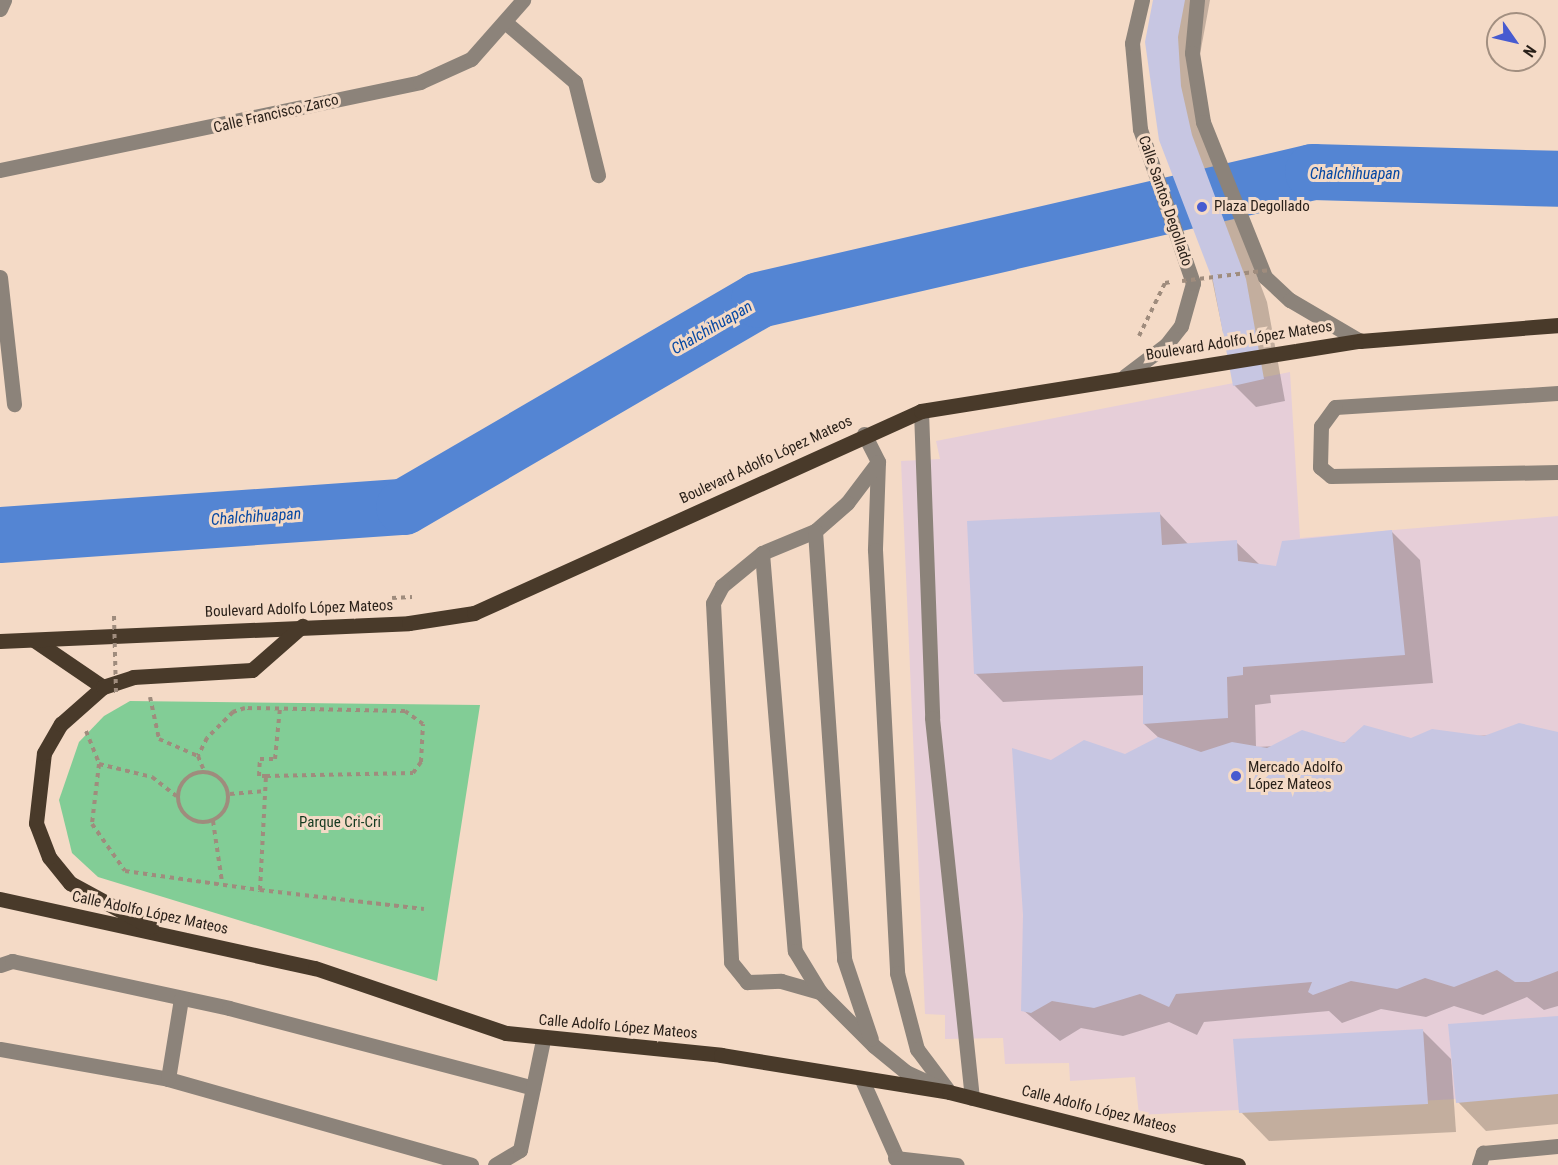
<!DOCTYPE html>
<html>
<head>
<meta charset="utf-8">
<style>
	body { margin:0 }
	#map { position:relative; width:1558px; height:1165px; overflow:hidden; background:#f4dac6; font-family:"Roboto Condensed",sans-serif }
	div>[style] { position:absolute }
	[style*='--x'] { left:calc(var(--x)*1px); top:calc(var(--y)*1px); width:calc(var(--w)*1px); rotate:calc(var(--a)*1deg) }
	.commercial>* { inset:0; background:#e6ced8 }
	.green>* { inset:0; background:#82cd96 }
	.shadow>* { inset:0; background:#0003 }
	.river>* { height:56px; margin:-28px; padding:0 28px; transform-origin:28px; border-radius:28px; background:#5485d3 }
	.building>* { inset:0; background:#c7c6e2 }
	.path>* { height:4px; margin-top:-2px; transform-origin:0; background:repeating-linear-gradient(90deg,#9f8c7d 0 4.5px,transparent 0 9px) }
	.path>.ring { margin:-2px; padding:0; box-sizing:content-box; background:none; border:4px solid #9f8c7d; border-radius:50% }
	.minor>* { height:15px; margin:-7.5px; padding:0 7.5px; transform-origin:7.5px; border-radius:7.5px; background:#8c837a }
	.major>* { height:15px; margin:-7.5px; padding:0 7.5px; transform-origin:7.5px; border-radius:7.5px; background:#493a2a }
	.path-bridge>* { height:4px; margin-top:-2px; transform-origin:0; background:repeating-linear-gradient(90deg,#9f8c7d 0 4.5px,transparent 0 9px) }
	.dots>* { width:16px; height:16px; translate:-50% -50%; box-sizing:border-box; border:3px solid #f4dac6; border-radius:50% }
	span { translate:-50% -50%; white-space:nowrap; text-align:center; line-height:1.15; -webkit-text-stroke:6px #f4dac6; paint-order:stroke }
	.street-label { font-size:15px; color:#281f18 }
	.poi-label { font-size:15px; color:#281f18 }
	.left { translate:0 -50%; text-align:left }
	.park-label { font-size:15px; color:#143a20 }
	.water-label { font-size:16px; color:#0748a3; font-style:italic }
	.north { position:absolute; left:1486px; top:12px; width:60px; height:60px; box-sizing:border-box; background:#f4dac6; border:2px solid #a28f80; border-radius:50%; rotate:124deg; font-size:16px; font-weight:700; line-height:24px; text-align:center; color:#281f18 }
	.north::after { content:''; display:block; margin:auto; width:21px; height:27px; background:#475bd0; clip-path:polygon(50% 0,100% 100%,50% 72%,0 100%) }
</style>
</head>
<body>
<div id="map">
	<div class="commercial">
		<div style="clip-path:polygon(1290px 372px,1300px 538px,1558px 516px,1558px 1094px,1139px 1115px,1135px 1077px,1070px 1081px,1069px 1063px,1005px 1064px,1003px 1038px,945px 1039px,945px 1015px,925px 1014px,901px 461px,940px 459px,936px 441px)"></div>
	</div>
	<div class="green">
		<div style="clip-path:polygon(130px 701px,480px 705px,437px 981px,98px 877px,72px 853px,59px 800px,79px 742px,104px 716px)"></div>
	</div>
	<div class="shadow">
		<div style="clip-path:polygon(1154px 0,1210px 0,1199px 60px,1213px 159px,1267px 302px,1285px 401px,1256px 407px,1234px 385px)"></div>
		<div style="clip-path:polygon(1160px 514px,1188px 544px,1236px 542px,1260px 565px,1278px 567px,1391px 531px,1420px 560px,1433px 683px,1270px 695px,1271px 703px,1255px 705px,1256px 747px,1558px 732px,1558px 1006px,1544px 1010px,1527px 997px,1483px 1015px,1454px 1006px,1426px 1017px,1381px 1009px,1342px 1023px,1329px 1011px,1204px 1022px,1197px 1035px,1169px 1022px,1123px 1036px,1081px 1028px,1060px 1041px,1023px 1010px,1024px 915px,1052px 762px,1125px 755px,1159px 738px,1144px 724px,1144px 695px,1003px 702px,975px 673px)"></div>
		<div style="clip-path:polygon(1558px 1017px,1558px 1124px,1486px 1131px,1458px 1102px)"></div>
		<div style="clip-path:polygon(1422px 1030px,1451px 1059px,1456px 1132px,1269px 1141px,1241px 1112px)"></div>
	</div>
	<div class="river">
		<div style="--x:0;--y:535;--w:405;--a:-4"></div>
		<div style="--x:404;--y:507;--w:411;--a:-30.2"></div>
		<div style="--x:759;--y:300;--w:569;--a:-13.01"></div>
		<div style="--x:1313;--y:172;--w:245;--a:1.6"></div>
	</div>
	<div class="building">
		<div style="clip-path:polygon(1153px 0,1185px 0,1178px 37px,1181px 86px,1192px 135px,1246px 279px,1264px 379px,1233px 386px,1213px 281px,1159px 140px,1145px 42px)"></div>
		<div style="clip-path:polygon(1160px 512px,1162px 545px,1237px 540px,1238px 561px,1276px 566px,1282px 541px,1392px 530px,1405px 655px,1243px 667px,1243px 675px,1227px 677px,1228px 718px,1143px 724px,1143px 666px,974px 674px,967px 521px)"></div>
		<div style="clip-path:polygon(1519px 723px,1558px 732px,1558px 971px,1529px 982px,1515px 982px,1497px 970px,1454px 987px,1425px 978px,1397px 989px,1351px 981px,1313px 995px,1308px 992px,1312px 982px,1176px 994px,1169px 1007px,1140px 994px,1094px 1008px,1052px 1001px,1031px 1013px,1021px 1011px,1023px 915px,1012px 748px,1051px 760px,1084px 740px,1125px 754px,1158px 737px,1201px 752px,1232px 742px,1267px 748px,1302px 730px,1344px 743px,1364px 725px,1411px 738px,1432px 729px,1484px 736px)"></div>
		<div style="clip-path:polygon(1558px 1016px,1558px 1094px,1456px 1103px,1448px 1024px)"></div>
		<div style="clip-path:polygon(1423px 1029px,1428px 1104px,1239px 1113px,1233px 1039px)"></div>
	</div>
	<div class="path">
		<div style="--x:1139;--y:336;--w:59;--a:-63.9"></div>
		<div style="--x:1165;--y:283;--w:6;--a:-9"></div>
		<div style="--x:392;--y:598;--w:20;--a:-3"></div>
		<div style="--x:150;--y:697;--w:43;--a:77.9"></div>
		<div style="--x:159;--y:739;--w:43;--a:23.6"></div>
		<div style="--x:86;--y:731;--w:35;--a:68"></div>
		<div style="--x:99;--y:764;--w:60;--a:96.7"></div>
		<div style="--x:92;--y:824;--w:57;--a:54.9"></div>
		<div style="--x:125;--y:871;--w:136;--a:8"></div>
		<div style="--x:260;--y:890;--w:114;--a:-87"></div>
		<div style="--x:266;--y:776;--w:147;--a:-1.2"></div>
		<div style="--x:413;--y:773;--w:14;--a:-54"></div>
		<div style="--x:421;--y:762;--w:38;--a:-87"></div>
		<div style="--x:423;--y:724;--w:22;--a:-144"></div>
		<div style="--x:405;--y:711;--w:160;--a:-178.9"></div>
		<div style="--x:245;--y:708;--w:13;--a:162"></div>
		<div style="--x:233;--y:712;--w:37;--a:135"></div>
		<div style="--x:207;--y:738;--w:20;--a:117"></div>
		<div style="--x:198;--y:756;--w:16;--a:68"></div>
		<div style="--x:99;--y:764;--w:55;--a:13.8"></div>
		<div style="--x:152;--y:777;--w:31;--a:38"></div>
		<div class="ring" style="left:178px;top:772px;width:46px;height:46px"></div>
		<div style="--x:266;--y:776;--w:7;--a:180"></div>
		<div style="--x:259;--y:776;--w:17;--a:-87"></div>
		<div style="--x:260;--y:759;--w:15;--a:0"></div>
		<div style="--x:275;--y:759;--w:51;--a:-84.4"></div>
		<div style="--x:230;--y:794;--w:35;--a:-5"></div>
		<div style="--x:213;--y:821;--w:62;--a:81.6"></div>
		<div style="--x:260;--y:890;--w:165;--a:6.6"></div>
	</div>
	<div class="minor">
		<div style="--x:1197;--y:0;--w:53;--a:95.4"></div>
		<div style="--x:1192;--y:53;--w:70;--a:80.9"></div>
		<div style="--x:1203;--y:122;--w:167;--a:68.2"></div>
		<div style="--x:1265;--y:277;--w:34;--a:43"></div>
		<div style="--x:1290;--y:300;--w:81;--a:30.4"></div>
		<div style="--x:0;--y:9;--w:10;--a:-66"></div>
		<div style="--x:505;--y:22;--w:92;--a:40.6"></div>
		<div style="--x:575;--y:82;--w:96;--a:76.1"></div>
		<div style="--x:0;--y:170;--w:429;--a:-11.8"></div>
		<div style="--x:420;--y:82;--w:56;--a:-24.3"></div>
		<div style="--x:471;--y:59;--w:79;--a:-48.6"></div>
		<div style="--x:0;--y:277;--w:128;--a:83.7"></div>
		<div style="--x:1125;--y:376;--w:51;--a:-37.1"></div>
		<div style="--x:1166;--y:345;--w:24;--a:-52"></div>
		<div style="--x:1181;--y:326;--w:45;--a:-74.4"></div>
		<div style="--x:1193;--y:283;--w:163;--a:-109"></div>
		<div style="--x:1140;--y:129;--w:86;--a:-95.3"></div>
		<div style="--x:1132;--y:43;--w:44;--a:-76.9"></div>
		<div style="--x:1558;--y:393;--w:223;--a:176.4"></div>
		<div style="--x:1335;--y:407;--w:24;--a:126"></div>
		<div style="--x:1321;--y:426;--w:41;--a:91.4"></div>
		<div style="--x:1320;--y:467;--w:14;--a:39"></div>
		<div style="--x:1331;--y:476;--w:227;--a:-1"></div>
		<div style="--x:921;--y:411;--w:307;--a:87.9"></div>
		<div style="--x:932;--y:718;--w:382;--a:84"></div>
		<div style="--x:864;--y:434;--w:31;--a:63"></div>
		<div style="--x:878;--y:462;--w:88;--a:92"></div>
		<div style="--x:875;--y:550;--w:424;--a:87"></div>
		<div style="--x:897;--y:973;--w:79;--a:75.3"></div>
		<div style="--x:917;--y:1049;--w:50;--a:53.1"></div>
		<div style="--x:878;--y:462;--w:51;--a:127.1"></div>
		<div style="--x:847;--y:503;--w:43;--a:138.8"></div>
		<div style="--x:815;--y:531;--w:57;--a:157.5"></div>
		<div style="--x:762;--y:553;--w:52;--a:140.5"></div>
		<div style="--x:722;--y:586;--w:19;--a:118"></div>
		<div style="--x:713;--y:603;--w:359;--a:87.1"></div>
		<div style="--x:731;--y:962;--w:26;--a:51"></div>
		<div style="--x:747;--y:982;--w:34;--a:-2"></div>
		<div style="--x:781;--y:981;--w:41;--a:15.8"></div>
		<div style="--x:820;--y:992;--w:76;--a:45"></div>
		<div style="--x:874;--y:1046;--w:41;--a:39.1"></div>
		<div style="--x:906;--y:1072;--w:40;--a:25"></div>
		<div style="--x:815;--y:531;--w:429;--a:86.1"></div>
		<div style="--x:844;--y:959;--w:84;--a:71.4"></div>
		<div style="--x:762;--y:553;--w:399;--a:85.3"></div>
		<div style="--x:795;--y:951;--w:48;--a:58.6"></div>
		<div style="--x:0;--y:965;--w:13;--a:-18"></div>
		<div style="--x:12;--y:961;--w:222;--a:12.2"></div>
		<div style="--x:229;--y:1008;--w:314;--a:14.7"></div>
		<div style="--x:0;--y:1049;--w:171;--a:10.1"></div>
		<div style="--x:168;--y:1079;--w:315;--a:15.8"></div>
		<div style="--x:168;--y:1079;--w:81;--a:-80.8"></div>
		<div style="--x:862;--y:1080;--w:93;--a:65.9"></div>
		<div style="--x:895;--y:1158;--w:62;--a:6.4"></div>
		<div style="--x:495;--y:1165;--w:29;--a:-31"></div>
		<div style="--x:520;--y:1150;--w:112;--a:-78.2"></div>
		<div style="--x:1479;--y:1165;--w:13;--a:-72"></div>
		<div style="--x:1483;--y:1153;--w:75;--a:-5.3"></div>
	</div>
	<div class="major">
		<div style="--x:34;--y:640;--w:83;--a:34.3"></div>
		<div style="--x:0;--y:641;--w:409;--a:-2.5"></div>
		<div style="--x:409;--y:623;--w:66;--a:-8.7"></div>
		<div style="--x:474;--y:613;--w:491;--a:-24.3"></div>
		<div style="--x:921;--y:411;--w:445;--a:-9.1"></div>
		<div style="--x:1360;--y:341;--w:199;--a:-4.6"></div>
		<div style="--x:0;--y:899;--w:322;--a:12.4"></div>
		<div style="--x:315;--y:968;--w:202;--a:18.8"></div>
		<div style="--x:506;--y:1033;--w:216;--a:5.8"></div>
		<div style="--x:721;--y:1055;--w:231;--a:9.2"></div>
		<div style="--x:949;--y:1092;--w:298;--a:14.2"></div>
		<div style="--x:151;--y:927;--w:92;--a:-151.5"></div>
		<div style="--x:70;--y:883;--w:33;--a:-129"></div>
		<div style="--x:49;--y:857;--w:36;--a:-111"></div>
		<div style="--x:36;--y:823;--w:70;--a:-83.5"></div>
		<div style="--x:44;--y:753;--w:34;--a:-60"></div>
		<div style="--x:61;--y:724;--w:56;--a:-41.4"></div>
		<div style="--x:103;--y:687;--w:32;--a:-18"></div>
		<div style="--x:133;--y:677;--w:119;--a:-3.4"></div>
		<div style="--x:252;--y:670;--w:67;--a:-41.3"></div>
	</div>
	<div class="path-bridge">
		<div style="--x:1182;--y:281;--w:89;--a:-7.1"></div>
		<div style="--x:114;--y:616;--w:78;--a:88.5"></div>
	</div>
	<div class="dots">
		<div style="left:1202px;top:207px;background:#475bd0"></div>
		<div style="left:1236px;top:776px;background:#475bd0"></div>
	</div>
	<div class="street-label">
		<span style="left:276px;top:114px;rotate:-13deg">Calle Francisco Zarco</span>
		<span style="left:1165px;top:201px;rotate:71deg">Calle Santos Degollado</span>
		<span style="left:1239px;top:341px;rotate:-9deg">Boulevard Adolfo López Mateos</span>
		<span style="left:766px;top:460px;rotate:-25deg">Boulevard Adolfo López Mateos</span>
		<span style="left:299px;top:609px;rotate:-2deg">Boulevard Adolfo López Mateos</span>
		<span style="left:150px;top:913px;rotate:12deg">Calle Adolfo López Mateos</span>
		<span style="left:618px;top:1027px;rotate:5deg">Calle Adolfo López Mateos</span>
		<span style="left:1099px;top:1110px;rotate:14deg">Calle Adolfo López Mateos</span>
	</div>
	<div class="poi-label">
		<span class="left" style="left:1214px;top:207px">Plaza Degollado</span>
		<span class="left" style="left:1248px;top:776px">Mercado Adolfo<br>López Mateos</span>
	</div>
	<div class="park-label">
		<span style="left:340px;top:823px">Parque Cri-Cri</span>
	</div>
	<div class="water-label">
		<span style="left:1355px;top:174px">Chalchihuapan</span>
		<span style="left:712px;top:328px;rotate:-30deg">Chalchihuapan</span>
		<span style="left:256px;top:517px;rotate:-4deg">Chalchihuapan</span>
	</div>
	<div class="north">N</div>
</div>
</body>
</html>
